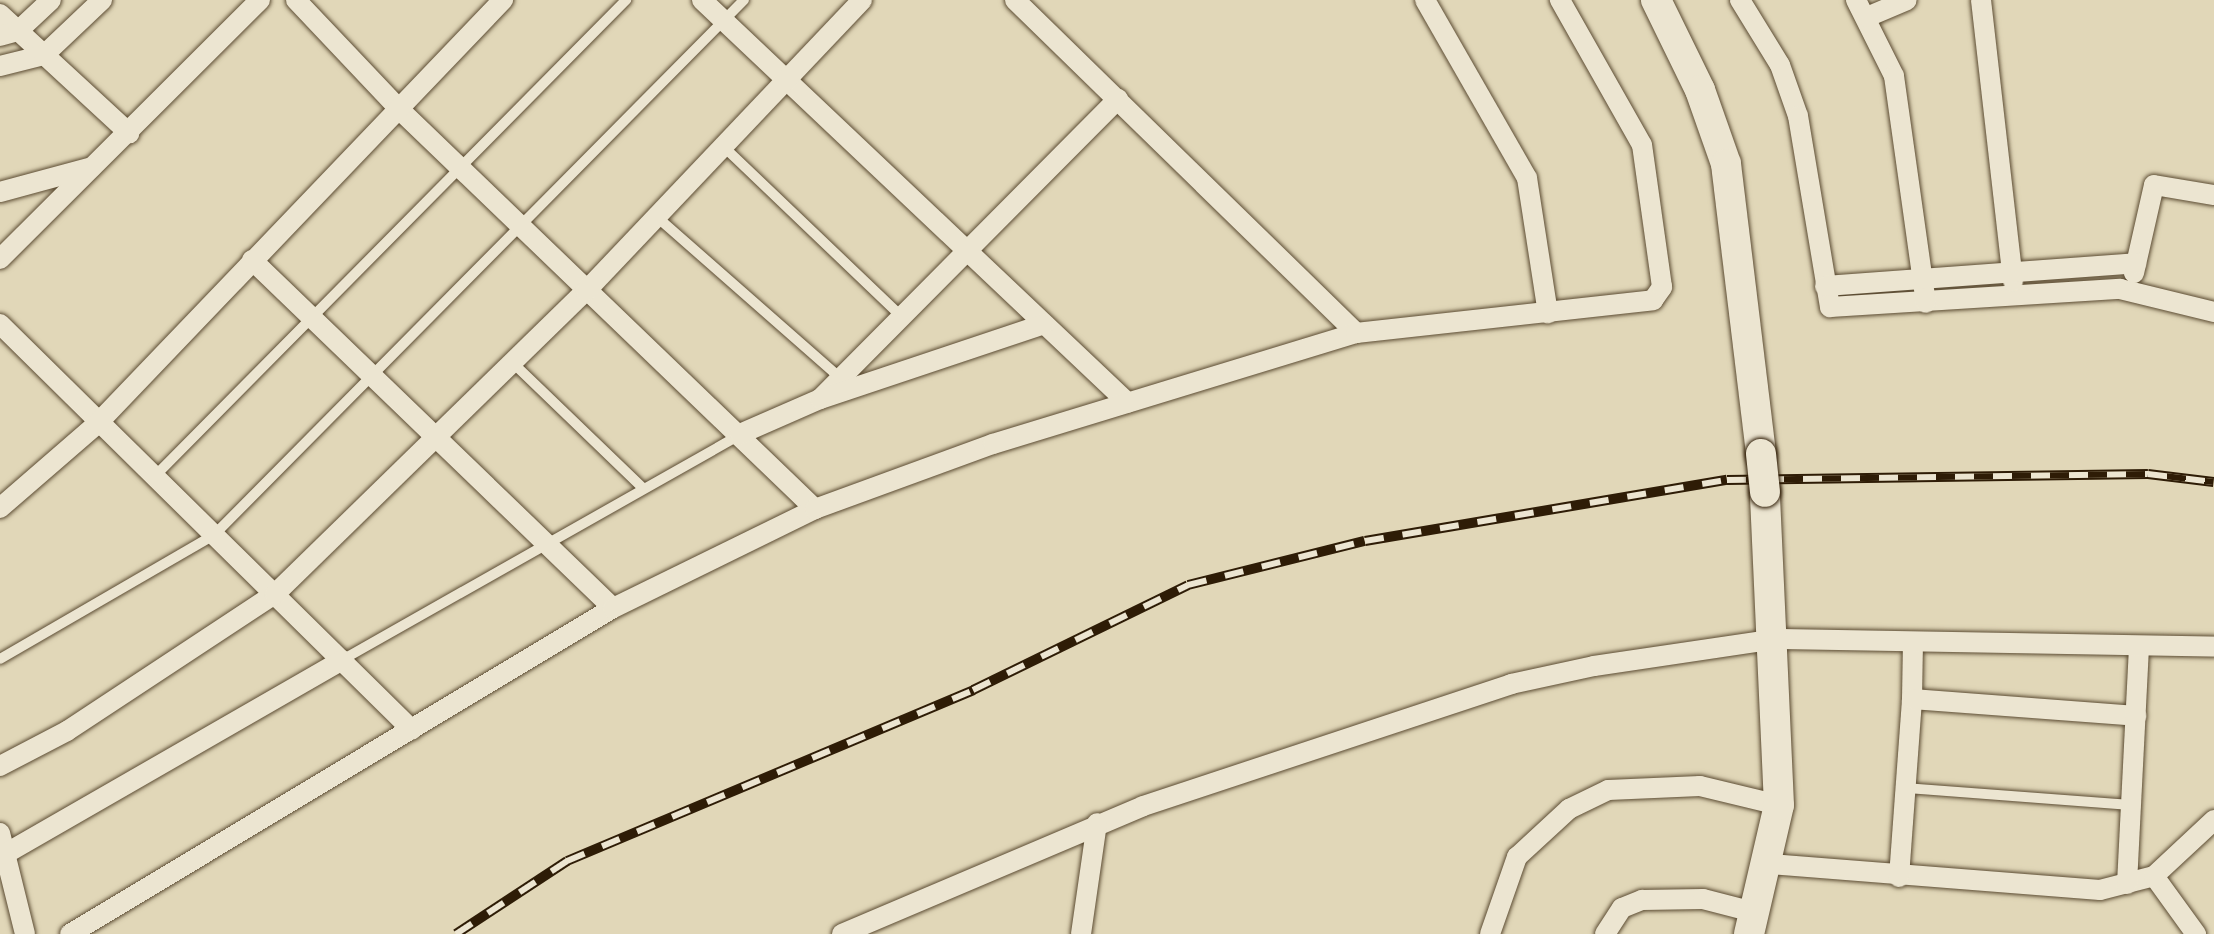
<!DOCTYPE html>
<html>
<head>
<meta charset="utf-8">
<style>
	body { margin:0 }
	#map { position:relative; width:2214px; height:934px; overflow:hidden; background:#e1d7b8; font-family:"IM FELL Double Pica",serif }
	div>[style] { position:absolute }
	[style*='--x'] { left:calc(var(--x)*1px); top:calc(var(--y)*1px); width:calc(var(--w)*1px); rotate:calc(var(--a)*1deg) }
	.roads { filter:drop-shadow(0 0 2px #5b4b32) drop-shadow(0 0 2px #5b4b32) }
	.service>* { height:10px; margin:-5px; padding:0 5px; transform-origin:5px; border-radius:5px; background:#ece5d1 }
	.minor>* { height:20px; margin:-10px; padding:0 10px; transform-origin:10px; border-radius:10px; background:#ece5d1 }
	.secondary>* { height:30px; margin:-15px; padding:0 15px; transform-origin:15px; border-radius:15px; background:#ece5d1 }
	.rail>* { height:10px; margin-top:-5px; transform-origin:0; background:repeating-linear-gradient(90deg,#ece5d1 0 19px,#2e1c06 0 38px); box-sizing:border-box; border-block:2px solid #2e1c06 }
	.bridges { filter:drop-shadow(0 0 2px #2e1c06) drop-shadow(0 0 2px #2e1c06) }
	.secondary-bridge>* { height:30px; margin:-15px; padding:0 15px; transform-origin:15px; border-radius:15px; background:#ece5d1 }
	span { translate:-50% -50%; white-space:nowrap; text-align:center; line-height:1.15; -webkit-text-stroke:8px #ece5d1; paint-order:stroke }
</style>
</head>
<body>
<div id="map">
	<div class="roads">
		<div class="service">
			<div style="--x:724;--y:147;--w:246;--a:43.7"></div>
			<div style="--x:657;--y:217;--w:244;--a:41.3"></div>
			<div style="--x:513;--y:363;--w:180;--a:43.9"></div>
			<div style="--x:155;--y:476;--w:670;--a:-45.3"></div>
			<div style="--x:0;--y:659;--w:247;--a:-30.1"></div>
			<div style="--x:214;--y:535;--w:753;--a:-45.27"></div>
			<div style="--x:342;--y:660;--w:456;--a:-29.5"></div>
			<div style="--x:1906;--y:788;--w:227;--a:4.3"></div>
		</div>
		<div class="minor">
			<div style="--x:296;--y:0;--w:151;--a:46.6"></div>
			<div style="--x:400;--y:110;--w:576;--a:43.87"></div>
			<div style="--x:702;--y:0;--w:586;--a:43.41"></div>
			<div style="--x:1015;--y:0;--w:477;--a:44.3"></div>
			<div style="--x:1425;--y:0;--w:205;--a:60.2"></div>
			<div style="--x:1527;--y:178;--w:137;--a:81.2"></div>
			<div style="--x:1740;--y:0;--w:76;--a:58.4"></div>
			<div style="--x:1780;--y:65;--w:54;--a:70.6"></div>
			<div style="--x:1798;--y:116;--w:194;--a:80.5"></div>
			<div style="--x:1830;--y:307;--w:291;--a:-3.6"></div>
			<div style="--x:2120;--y:289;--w:97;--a:13.7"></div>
			<div style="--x:1856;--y:0;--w:85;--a:63.4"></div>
			<div style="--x:1894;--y:76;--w:229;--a:82"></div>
			<div style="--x:1981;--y:0;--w:283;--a:83.5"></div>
			<div style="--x:0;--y:14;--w:176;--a:42.7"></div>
			<div style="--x:1867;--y:17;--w:43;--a:-23"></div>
			<div style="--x:0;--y:36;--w:19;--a:-16"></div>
			<div style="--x:18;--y:31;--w:45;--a:-43.2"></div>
			<div style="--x:0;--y:66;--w:45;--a:-14"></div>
			<div style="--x:44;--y:55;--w:80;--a:-43.5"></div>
			<div style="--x:0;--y:192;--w:95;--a:-15.2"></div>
			<div style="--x:0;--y:259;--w:367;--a:-44.9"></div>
			<div style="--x:252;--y:260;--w:501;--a:43.95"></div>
			<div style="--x:2134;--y:273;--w:90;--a:-77.2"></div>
			<div style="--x:2154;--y:185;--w:61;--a:9.5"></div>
			<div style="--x:1825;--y:286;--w:312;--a:-4.2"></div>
			<div style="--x:0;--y:324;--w:578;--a:44.58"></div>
			<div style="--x:820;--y:399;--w:423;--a:-45.2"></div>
			<div style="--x:740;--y:434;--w:87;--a:-23.6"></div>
			<div style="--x:820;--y:399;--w:236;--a:-18.5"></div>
			<div style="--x:0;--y:508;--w:130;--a:-40.9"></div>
			<div style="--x:98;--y:423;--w:586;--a:-46.25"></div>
			<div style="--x:1912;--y:699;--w:56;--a:-89"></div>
			<div style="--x:0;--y:766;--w:76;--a:-27.6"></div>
			<div style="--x:67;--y:731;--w:249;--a:-33.4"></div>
			<div style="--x:275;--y:594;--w:434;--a:-44.3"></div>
			<div style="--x:586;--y:291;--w:401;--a:-46.5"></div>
			<div style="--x:0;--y:833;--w:104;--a:76.1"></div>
			<div style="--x:5;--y:854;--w:389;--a:-29.9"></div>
			<div style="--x:1770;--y:864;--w:331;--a:4.5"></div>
			<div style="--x:2100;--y:890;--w:56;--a:-14.5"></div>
			<div style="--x:2154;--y:876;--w:82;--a:-43"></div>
			<div style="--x:2154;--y:876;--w:72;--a:54.1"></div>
			<div style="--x:1899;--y:877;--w:178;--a:-85.8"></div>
			<div style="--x:1912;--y:699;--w:225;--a:4.3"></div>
			<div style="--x:2127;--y:884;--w:236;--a:-87.1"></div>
			<div style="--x:70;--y:934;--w:633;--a:-30.98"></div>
			<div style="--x:613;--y:608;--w:225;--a:-26.1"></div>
			<div style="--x:815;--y:509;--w:189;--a:-20.1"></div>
			<div style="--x:993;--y:444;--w:380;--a:-17"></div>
			<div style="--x:1356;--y:333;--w:299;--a:-6.3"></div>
			<div style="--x:1653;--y:300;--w:16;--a:-55"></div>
			<div style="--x:1662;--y:287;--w:143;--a:-98"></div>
			<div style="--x:1642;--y:145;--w:167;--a:-119.5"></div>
			<div style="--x:842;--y:934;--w:327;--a:-23"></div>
			<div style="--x:1143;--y:806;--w:388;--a:-18.3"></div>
			<div style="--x:1511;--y:684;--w:85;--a:-12.2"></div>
			<div style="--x:1594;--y:666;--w:185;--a:-8.4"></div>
			<div style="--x:1777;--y:639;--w:437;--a:1"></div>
			<div style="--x:1081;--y:934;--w:112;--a:-81.8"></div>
			<div style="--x:1490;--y:934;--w:82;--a:-70.7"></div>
			<div style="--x:1517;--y:857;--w:71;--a:-42.7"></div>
			<div style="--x:1569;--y:809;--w:43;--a:-26"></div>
			<div style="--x:1608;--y:790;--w:92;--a:-2.5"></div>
			<div style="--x:1700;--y:786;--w:81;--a:13.5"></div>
			<div style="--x:1605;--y:934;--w:31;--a:-57"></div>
			<div style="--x:1622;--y:908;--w:22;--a:-22"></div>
			<div style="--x:1642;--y:900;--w:61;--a:-0.9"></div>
			<div style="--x:1703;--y:899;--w:56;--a:14.5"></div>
		</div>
		<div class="secondary">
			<div style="--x:1656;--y:0;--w:100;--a:63.9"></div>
			<div style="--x:1700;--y:90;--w:78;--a:70.6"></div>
			<div style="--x:1726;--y:164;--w:292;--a:83.1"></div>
			<div style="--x:1749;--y:934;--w:132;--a:-76.9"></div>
			<div style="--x:1779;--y:805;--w:313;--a:-92.6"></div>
		</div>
	</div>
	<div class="rail">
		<div style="--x:456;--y:934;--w:133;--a:-33.3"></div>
		<div style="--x:567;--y:861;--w:441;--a:-22.8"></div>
		<div style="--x:973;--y:690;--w:239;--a:-26"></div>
		<div style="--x:1188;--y:585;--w:182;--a:-14"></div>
		<div style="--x:1365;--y:541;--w:367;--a:-9.6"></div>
		<div style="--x:1727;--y:480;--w:421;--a:-0.8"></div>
		<div style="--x:2148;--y:474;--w:66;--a:6.9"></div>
	</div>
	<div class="bridges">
		<div class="secondary-bridge">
			<div style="--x:1761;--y:454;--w:38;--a:84"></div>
		</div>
	</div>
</div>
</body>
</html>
